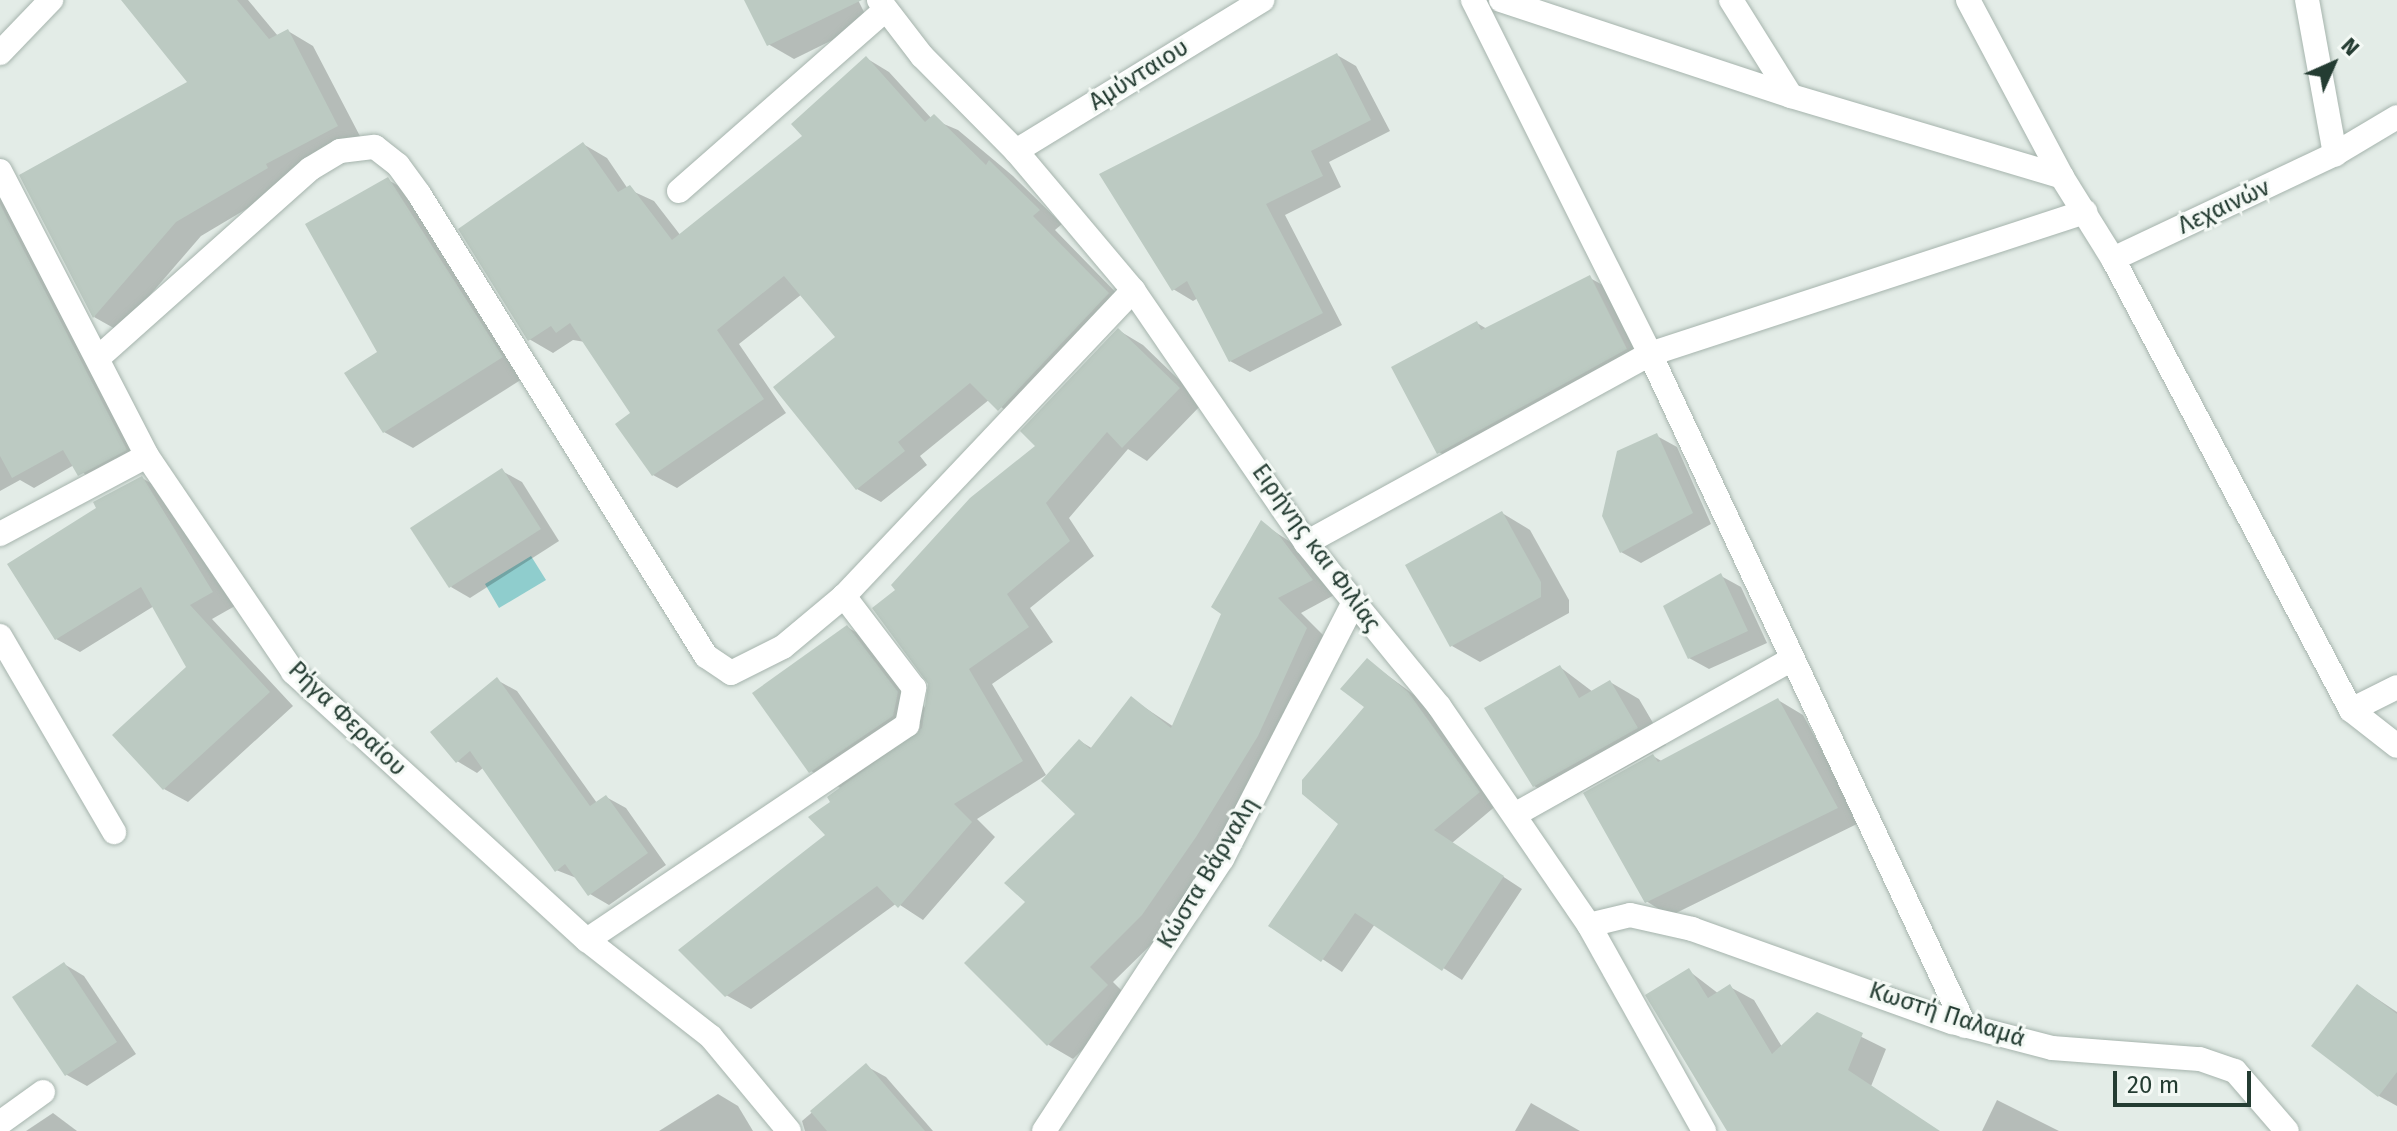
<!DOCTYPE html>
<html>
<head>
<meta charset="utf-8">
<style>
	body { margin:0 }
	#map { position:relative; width:2397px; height:1131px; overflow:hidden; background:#e3ece7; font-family:"Fira Sans",sans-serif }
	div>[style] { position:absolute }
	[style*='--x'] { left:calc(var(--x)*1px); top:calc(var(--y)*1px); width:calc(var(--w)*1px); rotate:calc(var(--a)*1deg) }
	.water>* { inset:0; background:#8fcdcd }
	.shadow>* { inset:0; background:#0003 }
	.building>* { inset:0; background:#bccac2 }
	.roads { filter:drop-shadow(0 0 2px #a6b4ad) drop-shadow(0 0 2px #a6b4ad) }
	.minor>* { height:24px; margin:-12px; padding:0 12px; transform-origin:12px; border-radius:12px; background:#fff }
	span { translate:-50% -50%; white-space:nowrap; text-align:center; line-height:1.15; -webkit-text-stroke:6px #f4f9f5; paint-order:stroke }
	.street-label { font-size:24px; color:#243c32 }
	.north { position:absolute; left:2293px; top:24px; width:80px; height:80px; -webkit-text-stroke:6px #f4f9f5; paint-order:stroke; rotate:45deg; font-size:22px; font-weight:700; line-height:32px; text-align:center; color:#243c32 }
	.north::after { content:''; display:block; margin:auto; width:28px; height:36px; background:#243c32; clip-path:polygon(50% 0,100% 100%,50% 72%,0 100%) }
	.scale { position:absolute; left:2113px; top:1071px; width:138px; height:36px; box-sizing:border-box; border:4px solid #243c32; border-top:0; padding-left:10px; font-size:24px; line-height:28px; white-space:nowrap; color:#243c32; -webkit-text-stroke:6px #f4f9f5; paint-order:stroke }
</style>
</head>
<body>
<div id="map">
	<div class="water">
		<div style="clip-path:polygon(531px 556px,546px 580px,499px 608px,485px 584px)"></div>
	</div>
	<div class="shadow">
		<div style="clip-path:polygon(123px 0,248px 0,278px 36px,288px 31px,313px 46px,362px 140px,201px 236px,119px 331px,94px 317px,190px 82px)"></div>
		<div style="clip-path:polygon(747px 0,858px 0,869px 22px,794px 59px,768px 44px)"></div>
		<div style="clip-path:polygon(1337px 55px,1356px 66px,1390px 131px,1329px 162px,1341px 187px,1285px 215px,1342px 325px,1250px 372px,1230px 361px,1198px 298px,1193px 301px,1173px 289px)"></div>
		<div style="clip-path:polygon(866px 58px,889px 72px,932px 119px,958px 130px,1013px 176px,1062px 224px,1055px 230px,1131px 308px,1023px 423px,990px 399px,920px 456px,927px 465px,881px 502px,857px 489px,838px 338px,802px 294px,739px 344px,786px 413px,677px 488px,653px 475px,633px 414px,585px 342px,573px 340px,553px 353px,529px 339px,583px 144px,607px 158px,628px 189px,654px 201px,681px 236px,805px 136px)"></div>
		<div style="clip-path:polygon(388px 180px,417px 196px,530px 374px,413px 448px,384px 432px,380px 353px)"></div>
		<div style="clip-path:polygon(0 197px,145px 461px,99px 486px,74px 465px,34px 488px,20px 480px,0 491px)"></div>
		<div style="clip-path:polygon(1590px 278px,1615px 292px,1651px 364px,1463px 467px,1439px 452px,1477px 323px,1487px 329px)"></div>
		<div style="clip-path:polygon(1118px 330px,1143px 345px,1203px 403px,1147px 461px,1128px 449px,1069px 518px,1094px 556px,1030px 608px,1053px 642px,992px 684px,1046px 775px,977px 819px,995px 837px,923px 920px,897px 903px,751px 1009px,726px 995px,828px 835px,833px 803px,842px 789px,811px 771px,847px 627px,876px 644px,926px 709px,931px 683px,898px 591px,1038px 446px)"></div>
		<div style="clip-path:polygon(1657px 436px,1677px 447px,1711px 524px,1641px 563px,1621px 552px)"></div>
		<div style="clip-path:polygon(502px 471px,522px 482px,559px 541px,470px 598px,451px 587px)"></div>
		<div style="clip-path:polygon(142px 478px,166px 492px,235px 606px,212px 619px,293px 706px,188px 802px,164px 789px,189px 668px,154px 606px,80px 652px,56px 639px)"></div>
		<div style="clip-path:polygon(1502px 513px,1530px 530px,1569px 600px,1569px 613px,1480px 662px,1452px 646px)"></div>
		<div style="clip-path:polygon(1261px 523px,1303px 550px,1336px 594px,1301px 613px,1331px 643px,1282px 750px,1167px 929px,1113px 982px,1132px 1001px,1073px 1059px,1049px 1045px,967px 963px,1028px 902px,1078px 814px,1080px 741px,1093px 749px,1132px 699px,1174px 727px)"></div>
		<div style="clip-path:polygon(1721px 576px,1741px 587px,1767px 643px,1709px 669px,1689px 658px)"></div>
		<div style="clip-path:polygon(1368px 661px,1428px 705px,1498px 804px,1452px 843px,1522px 889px,1462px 980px,1375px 924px,1342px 972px,1271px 925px,1340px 824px,1367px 707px)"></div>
		<div style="clip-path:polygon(1560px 667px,1593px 692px,1610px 682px,1639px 699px,1666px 745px,1563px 802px,1534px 786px)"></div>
		<div style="clip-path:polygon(497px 680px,517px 691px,597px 803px,606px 797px,626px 808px,666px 865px,609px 905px,590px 894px,579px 879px,556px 870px,484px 767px,477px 773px,457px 761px)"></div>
		<div style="clip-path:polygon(1778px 700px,1803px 715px,1861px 822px,1670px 916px,1646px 901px,1653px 756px,1663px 762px)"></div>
		<div style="clip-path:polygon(64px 964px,84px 976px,136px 1054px,87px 1086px,67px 1075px,14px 997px)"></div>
		<div style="clip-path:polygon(1689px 971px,1719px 994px,1730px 987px,1754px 1000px,1782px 1047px,1817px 1015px,1886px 1049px,1853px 1131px,1730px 1131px)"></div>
		<div style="clip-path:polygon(2358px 986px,2397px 1012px,2397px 1106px,2379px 1096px)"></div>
		<div style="clip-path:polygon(866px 1066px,886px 1077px,933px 1131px,805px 1131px,802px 1121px)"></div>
		<div style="clip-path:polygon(718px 1094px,738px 1106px,753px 1131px,659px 1131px)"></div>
		<div style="clip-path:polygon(1997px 1100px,2059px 1131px,1982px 1131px)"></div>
		<div style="clip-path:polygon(1531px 1103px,1580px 1131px,1515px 1131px)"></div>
		<div style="clip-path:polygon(53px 1113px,77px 1131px,26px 1131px)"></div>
	</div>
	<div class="building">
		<div style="clip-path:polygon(121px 0,237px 0,269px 39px,288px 29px,338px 126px,266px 164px,268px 168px,176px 222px,93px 318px,19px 175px,187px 82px)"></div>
		<div style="clip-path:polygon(744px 0,862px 0,767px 46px)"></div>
		<div style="clip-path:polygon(1337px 53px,1371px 120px,1311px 151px,1323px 176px,1266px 204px,1323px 313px,1229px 362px,1187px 281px,1172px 291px,1099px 174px)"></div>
		<div style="clip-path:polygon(866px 56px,925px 122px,934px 114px,986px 165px,989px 160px,1040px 210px,1033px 216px,1109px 293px,998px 411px,970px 383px,898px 442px,905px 451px,856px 490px,773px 387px,835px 337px,784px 276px,717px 330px,764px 399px,652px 476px,615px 424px,630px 413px,570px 323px,556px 333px,551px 326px,528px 341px,458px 229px,583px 142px,618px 192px,630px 185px,672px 240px,802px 136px,791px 124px)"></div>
		<div style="clip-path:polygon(388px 177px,503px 357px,383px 433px,344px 373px,377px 352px,305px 224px)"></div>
		<div style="clip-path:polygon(0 204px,127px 450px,78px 476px,63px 450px,12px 478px,0 456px)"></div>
		<div style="clip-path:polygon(1590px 275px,1627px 349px,1437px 454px,1391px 367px,1477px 321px,1481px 330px)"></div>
		<div style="clip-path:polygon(1118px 328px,1180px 388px,1122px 448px,1107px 432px,1046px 503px,1070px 541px,1007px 594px,1029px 627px,969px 669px,1023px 761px,954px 804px,972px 822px,898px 908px,877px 886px,725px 997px,678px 950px,825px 835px,808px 817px,830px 802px,827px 797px,922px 728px,928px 684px,872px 608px,895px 590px,891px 585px,970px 498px,1035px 446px,1020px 431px)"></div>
		<div style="clip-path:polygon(1657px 433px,1693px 513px,1620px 553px,1602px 516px,1617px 451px)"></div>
		<div style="clip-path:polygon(502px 468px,541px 529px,449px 588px,410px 528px)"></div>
		<div style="clip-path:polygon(142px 476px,213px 592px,190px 605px,270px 692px,163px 790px,112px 735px,186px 667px,141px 587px,55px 640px,7px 564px,96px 508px,93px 502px)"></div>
		<div style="clip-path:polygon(1502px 511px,1541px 582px,1541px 597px,1450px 647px,1405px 565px)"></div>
		<div style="clip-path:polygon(1261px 520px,1278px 534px,1313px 580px,1278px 598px,1307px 628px,1258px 736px,1196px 837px,1142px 915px,1090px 967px,1108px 985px,1047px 1046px,964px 963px,1025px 902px,1004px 883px,1075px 814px,1041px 781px,1079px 739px,1090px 749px,1131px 696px,1171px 728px,1221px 614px,1211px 607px)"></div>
		<div style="clip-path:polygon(1721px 573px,1748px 631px,1688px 659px,1663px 606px)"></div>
		<div style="clip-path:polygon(847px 625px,898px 692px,893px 716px,809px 773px,752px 693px)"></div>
		<div style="clip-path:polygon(1367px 658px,1408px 692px,1480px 792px,1434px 830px,1504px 876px,1442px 971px,1355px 913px,1321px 962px,1268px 926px,1338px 824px,1302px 794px,1302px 780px,1364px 707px,1340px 689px)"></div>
		<div style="clip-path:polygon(1560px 665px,1579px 698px,1610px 680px,1638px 728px,1533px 787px,1484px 708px)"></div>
		<div style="clip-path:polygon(497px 677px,590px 806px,606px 795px,648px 853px,588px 896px,565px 864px,555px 872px,470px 751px,456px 763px,430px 732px)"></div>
		<div style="clip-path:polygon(1778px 698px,1838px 808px,1645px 903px,1583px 793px,1653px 754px,1658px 762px)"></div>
		<div style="clip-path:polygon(64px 962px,117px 1042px,65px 1076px,12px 997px)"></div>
		<div style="clip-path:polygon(1689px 968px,1708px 998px,1730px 984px,1772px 1054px,1817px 1012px,1863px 1033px,1848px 1070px,1940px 1131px,1727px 1131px,1645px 995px)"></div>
		<div style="clip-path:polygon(2357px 984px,2397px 1014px,2397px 1072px,2378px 1097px,2311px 1046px)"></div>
		<div style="clip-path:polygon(866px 1063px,925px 1131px,827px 1131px,810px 1111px)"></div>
	</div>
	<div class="roads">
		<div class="minor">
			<div style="--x:879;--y:0;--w:71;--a:52.5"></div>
			<div style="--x:922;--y:56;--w:134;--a:45.3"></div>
			<div style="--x:1016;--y:151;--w:182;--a:49.9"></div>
			<div style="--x:1133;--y:290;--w:306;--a:55.6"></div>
			<div style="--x:1306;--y:543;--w:210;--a:50.8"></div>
			<div style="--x:1439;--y:706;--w:265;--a:55.6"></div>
			<div style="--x:1589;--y:925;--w:236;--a:60.8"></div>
			<div style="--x:1473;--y:0;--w:396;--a:63.4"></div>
			<div style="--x:1650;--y:354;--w:742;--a:64.89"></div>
			<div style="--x:1501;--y:0;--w:305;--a:18.3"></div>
			<div style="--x:1791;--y:96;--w:283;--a:16.6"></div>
			<div style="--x:1731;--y:0;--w:113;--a:58"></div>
			<div style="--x:1968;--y:0;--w:200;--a:62"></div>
			<div style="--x:2062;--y:177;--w:97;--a:58.1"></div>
			<div style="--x:2113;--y:259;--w:510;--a:62.18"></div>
			<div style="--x:2351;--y:710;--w:58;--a:38"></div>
			<div style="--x:2307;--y:0;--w:157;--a:79.7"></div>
			<div style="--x:0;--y:53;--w:74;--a:-46.1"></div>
			<div style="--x:1016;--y:151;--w:289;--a:-31.5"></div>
			<div style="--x:0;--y:171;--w:321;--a:62.7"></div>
			<div style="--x:147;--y:456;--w:261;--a:55.9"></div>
			<div style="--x:293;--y:672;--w:398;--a:42.4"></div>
			<div style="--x:587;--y:940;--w:157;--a:38"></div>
			<div style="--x:711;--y:1037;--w:122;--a:50.3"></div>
			<div style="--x:679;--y:191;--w:274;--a:-41.3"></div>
			<div style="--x:2113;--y:259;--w:246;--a:-25.3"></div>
			<div style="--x:2335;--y:154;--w:72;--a:-30.8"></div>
			<div style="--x:98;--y:358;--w:284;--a:-41.7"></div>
			<div style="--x:310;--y:169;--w:35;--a:-31"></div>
			<div style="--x:340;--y:151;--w:35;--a:-7"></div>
			<div style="--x:375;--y:147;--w:29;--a:38"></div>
			<div style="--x:398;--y:165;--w:36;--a:54"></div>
			<div style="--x:419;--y:194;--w:544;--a:58.15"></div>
			<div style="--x:706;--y:656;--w:30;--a:34"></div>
			<div style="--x:731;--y:673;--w:58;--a:-26.6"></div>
			<div style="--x:783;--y:647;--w:80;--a:-39.9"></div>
			<div style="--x:844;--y:596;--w:421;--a:-46.6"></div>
			<div style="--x:0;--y:534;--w:166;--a:-28"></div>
			<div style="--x:1306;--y:543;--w:393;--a:-28.8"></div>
			<div style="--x:1650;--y:354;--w:458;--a:-18.1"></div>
			<div style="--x:0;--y:636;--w:227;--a:59.8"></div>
			<div style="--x:2351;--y:710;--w:51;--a:-26.6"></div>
			<div style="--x:1516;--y:814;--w:317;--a:-29.3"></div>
			<div style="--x:1589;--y:925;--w:42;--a:-13.7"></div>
			<div style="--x:1630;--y:915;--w:64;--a:12.7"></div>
			<div style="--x:1692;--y:929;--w:276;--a:19.7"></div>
			<div style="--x:1952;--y:1022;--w:103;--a:14.6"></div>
			<div style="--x:2052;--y:1048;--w:148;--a:4.3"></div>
			<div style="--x:2200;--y:1059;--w:37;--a:19"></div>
			<div style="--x:2235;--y:1071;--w:79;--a:49.1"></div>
			<div style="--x:587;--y:940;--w:386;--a:-33.9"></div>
			<div style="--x:907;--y:725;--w:38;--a:-79"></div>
			<div style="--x:914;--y:688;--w:116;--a:-127.3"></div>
			<div style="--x:0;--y:1123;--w:53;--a:-35.8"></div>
			<div style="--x:1044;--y:1131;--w:325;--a:-56.8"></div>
			<div style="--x:1222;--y:859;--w:287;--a:-62.8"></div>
		</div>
	</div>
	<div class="street-label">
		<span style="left:1139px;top:75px;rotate:-32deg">Αμύνταιου</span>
		<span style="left:2224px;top:207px;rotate:-25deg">Λεχαινών</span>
		<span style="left:1316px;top:548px;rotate:54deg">Ειρήνης και Φιλίας</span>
		<span style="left:347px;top:719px;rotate:44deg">Ρήγα Φεραίου</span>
		<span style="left:1208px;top:873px;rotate:-59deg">Κώστα Βάρναλη</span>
		<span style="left:1947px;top:1015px;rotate:18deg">Κωστή Παλαμά</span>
	</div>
	<div class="north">N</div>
	<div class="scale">20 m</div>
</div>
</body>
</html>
